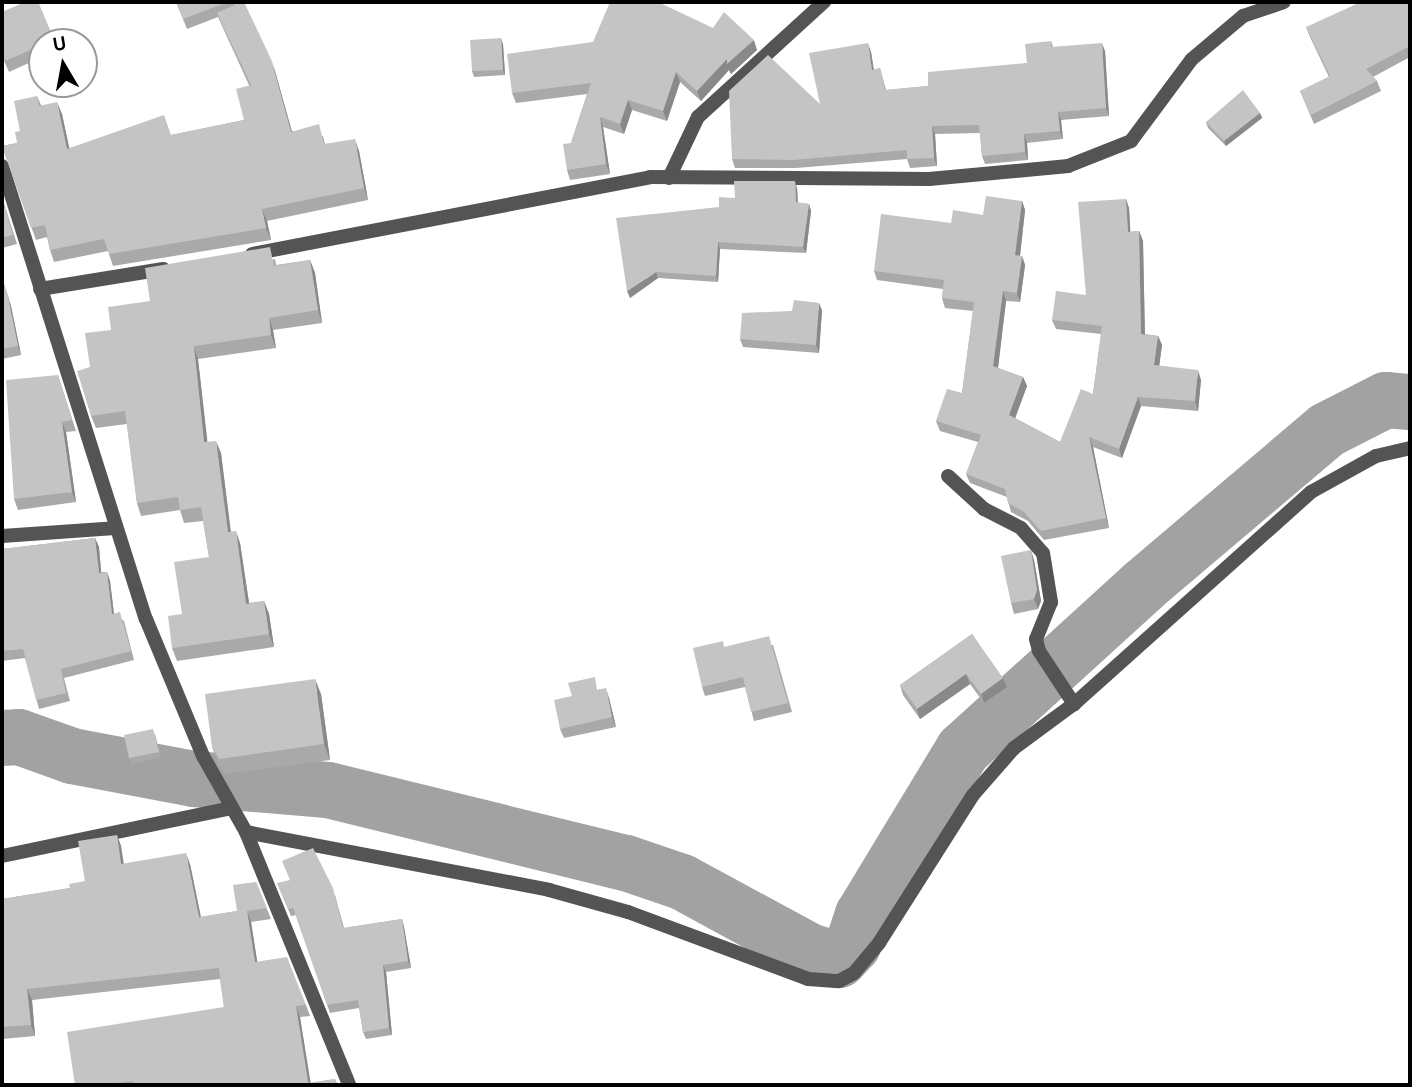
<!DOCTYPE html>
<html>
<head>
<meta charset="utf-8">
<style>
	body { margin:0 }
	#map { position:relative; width:1412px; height:1087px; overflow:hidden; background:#fff; font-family:"DM Sans",sans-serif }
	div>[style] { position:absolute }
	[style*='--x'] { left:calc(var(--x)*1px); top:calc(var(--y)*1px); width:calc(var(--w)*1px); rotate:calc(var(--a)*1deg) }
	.river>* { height:56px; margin:-28px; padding:0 28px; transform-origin:28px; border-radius:28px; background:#a2a2a2 }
	.street>* { height:14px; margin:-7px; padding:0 7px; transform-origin:7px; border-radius:7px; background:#545454 }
	.wall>* { inset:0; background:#a9a9a9 }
	.shaded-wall>* { inset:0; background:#898989 }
	.building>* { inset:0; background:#c4c4c4 }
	span { translate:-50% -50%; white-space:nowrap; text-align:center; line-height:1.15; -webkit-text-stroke:5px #fff; paint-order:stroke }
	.frame { position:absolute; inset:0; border:4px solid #000; pointer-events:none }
	.north { position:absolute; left:28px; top:28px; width:70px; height:70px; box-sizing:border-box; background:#fff; border:2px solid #999; border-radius:50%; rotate:350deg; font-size:19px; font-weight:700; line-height:28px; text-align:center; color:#000 }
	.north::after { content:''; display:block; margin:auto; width:24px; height:32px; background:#000; clip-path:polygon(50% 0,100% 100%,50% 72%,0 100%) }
</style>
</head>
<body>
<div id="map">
	<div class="river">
		<div style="--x:2;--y:738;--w:17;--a:-3"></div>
		<div style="--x:19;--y:737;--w:56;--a:19.7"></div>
		<div style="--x:72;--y:756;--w:124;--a:10.7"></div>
		<div style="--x:194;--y:779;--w:134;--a:4.7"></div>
		<div style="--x:328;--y:790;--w:307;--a:13.8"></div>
		<div style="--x:626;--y:863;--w:59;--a:18.7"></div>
		<div style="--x:682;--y:882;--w:145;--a:28.5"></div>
		<div style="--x:809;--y:951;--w:31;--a:17"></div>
		<div style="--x:839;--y:960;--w:21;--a:-47"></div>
		<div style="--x:853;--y:945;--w:32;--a:-72"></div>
		<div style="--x:863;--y:915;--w:193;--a:-58.8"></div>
		<div style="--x:963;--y:750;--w:244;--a:-42.3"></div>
		<div style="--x:1143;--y:586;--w:241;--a:-40.3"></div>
		<div style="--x:1327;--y:430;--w:66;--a:-27"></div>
		<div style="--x:1386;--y:400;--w:24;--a:5"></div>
	</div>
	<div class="street">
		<div style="--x:2;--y:166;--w:475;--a:72.4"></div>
		<div style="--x:146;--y:619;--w:148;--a:67.4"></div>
		<div style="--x:203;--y:756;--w:87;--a:60.5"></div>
		<div style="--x:246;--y:832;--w:273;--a:67.8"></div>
		<div style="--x:669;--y:178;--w:68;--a:-64.6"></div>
		<div style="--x:698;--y:117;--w:171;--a:-42.4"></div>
		<div style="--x:252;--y:254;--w:405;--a:-10.9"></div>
		<div style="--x:650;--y:177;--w:279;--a:0.4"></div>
		<div style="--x:929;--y:179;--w:140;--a:-5.3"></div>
		<div style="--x:1068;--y:166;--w:68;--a:-21.6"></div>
		<div style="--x:1131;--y:141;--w:102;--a:-53.4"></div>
		<div style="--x:1192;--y:59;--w:67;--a:-40.1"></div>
		<div style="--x:1243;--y:16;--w:43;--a:-18.9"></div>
		<div style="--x:40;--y:289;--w:125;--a:-9.2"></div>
		<div style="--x:948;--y:476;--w:49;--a:42.5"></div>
		<div style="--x:984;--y:509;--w:42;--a:27.2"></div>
		<div style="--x:1021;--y:528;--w:33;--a:49"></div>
		<div style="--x:1043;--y:553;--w:50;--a:80.7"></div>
		<div style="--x:1051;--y:602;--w:40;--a:112"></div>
		<div style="--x:1036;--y:639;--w:12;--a:76"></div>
		<div style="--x:1039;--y:651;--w:64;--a:56.6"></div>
		<div style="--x:2;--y:536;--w:113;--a:-4"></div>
		<div style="--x:246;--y:832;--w:309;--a:10.8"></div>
		<div style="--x:549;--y:890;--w:82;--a:15.6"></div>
		<div style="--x:628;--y:912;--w:192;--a:20.4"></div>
		<div style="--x:808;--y:979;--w:31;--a:4"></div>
		<div style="--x:839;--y:981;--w:17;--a:-28"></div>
		<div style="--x:854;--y:973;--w:39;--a:-50"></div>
		<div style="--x:879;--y:943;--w:175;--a:-57.6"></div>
		<div style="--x:973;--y:795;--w:62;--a:-48.9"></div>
		<div style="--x:1014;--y:748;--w:74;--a:-36.3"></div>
		<div style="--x:1074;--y:704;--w:318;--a:-41.8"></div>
		<div style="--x:1311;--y:492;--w:74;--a:-29"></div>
		<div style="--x:1376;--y:456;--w:35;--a:-13"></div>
		<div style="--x:2;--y:856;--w:234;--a:-11.8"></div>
	</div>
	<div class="wall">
		<div style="clip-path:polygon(38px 2px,55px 42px,42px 42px,42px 57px,9px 72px,2px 56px,2px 12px)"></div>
		<div style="clip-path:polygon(176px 2px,234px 2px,275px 71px,292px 131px,323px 136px,325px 144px,359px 151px,368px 200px,267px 221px,271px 240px,113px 266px,108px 251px,54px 262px,50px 250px,47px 237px,36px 240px,2px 146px,17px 143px,20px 131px,37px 96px,41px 105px,62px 114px,69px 148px,171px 135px,244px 120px,249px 85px,218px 17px,187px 29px)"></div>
		<div style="clip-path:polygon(1410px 2px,1410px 57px,1373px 77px,1377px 81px,1381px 91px,1314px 124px,1300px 91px,1329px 77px,1310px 37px,1306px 27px)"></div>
		<div style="clip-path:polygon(1051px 41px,1053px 47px,1105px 51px,1109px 116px,1061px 120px,1063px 139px,1027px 143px,1028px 160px,985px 164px,982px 156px,980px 133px,935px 134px,937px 166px,910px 168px,907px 159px,796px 168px,735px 168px,732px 159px,820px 104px,871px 52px,874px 70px,880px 68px,886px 90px,928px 86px,1027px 63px)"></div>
		<div style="clip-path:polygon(593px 42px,757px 50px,731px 74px,729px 70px,701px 101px,680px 82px,667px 121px,632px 110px,624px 134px,603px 127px,610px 174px,570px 180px,567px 170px,571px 143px,587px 94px,516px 103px,512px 93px)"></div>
		<div style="clip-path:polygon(503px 44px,505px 75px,474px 77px,472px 71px)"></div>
		<div style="clip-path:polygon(1260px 113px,1262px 118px,1226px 146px,1208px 128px,1206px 122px)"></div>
		<div style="clip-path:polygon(797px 188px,798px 203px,809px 204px,811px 211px,806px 253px,720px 249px,718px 282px,658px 278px,630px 298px,719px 207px,735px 198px)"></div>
		<div style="clip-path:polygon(2px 197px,17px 244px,2px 248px)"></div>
		<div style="clip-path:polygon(1126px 199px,1129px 208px,1130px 232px,1139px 231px,1143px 241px,1145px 334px,1158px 336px,1162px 345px,1159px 366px,1201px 380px,1198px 411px,1141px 406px,1122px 458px,1093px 447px,1109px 528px,1044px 540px,1028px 521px,1011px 512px,1007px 497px,970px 483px,966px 474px,978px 442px,940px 431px,936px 421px,962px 393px,973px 311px,945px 308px,942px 298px,943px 289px,877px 280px,874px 271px,951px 223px,983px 215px,1022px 201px,1025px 210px,1020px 256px,1022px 256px,1025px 265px,1020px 302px,1006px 301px,998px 368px,1023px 377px,1027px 386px,1015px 418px,1060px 442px,1093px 394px,1101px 334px,1056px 329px,1052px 320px,1086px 295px)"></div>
		<div style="clip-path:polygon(275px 259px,276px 265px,310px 260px,315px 273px,322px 323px,273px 330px,276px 348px,198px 359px,207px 442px,221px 453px,231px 531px,240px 543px,249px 603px,264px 601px,269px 614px,274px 647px,177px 661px,172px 648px,182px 614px,209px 557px,203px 521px,184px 523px,180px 510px,141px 516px,137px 503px,127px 424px,96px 428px,91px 416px,90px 367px,111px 330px,150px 301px)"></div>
		<div style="clip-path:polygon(2px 278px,11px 306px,21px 355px,2px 359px)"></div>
		<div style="clip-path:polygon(822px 310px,819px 353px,743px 347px,740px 339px,792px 311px)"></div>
		<div style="clip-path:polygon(58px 375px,76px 431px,66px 432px,76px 502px,18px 510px,14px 499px)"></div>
		<div style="clip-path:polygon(95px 538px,99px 547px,101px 572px,107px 572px,110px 581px,114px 614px,124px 621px,134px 660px,64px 678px,70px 701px,39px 709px,25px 658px,2px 661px,2px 549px)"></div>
		<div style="clip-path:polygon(1034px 560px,1041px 601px,1038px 609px,1014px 614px,1011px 603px)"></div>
		<div style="clip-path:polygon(972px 634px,1007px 687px,984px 703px,970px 684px,920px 719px,903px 695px,900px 685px)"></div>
		<div style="clip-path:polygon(773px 645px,792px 712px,754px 721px,745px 687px,705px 696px,702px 687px,725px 647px)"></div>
		<div style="clip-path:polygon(599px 689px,609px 698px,616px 727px,564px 738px,560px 729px)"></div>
		<div style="clip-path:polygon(321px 694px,330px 760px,225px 774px,218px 763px,212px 747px)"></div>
		<div style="clip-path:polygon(155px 734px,161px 758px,131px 764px,129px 758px)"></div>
		<div style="clip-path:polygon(117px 835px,121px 846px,124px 864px,190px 864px,201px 917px,237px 911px,256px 882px,271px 919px,251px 922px,257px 961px,306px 1005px,310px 1016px,300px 1017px,310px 1083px,335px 1079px,338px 1085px,75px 1085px,224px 1007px,220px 979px,32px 1000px,35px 1036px,2px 1039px,2px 899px,70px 888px,85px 881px)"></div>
		<div style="clip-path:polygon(277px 883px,335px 895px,344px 928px,402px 919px,404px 927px,411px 968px,386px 972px,392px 1035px,366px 1039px,363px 1032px,359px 1008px,330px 1013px,296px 915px,291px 916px)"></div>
	</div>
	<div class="shaded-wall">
		<div style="clip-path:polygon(501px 38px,503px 44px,505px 75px,503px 70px)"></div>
		<div style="clip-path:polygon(754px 40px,757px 50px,731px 74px,729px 70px,701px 101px,697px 91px,727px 59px)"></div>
		<div style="clip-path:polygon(868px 43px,871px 52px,875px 79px,872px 70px)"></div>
		<div style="clip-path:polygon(1102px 43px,1105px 51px,1109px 116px,1106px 108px)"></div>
		<div style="clip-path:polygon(271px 59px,275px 71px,295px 144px,291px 132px)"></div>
		<div style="clip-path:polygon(676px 72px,680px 82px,667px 121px,663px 111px)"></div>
		<div style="clip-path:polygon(628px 100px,632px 110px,624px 134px,620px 124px)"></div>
		<div style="clip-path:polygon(57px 102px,62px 114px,72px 161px,67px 149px)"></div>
		<div style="clip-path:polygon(1058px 112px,1061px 120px,1063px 139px,1060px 131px)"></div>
		<div style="clip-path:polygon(1260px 113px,1262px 118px,1226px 146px,1224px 141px)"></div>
		<div style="clip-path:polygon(600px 117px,603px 127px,610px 174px,606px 164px)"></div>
		<div style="clip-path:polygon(932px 126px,935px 134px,937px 166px,934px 158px)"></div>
		<div style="clip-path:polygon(1024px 134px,1027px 143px,1028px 160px,1025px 152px)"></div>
		<div style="clip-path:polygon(355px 139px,359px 151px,368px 200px,364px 188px)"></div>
		<div style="clip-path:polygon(795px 181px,797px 188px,798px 209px,796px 202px)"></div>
		<div style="clip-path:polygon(1126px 199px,1129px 208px,1131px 241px,1128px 232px)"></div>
		<div style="clip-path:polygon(1022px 201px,1025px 210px,1019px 265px,1015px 255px)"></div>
		<div style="clip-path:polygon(809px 204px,811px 211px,806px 253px,803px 247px)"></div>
		<div style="clip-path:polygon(262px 209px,267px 221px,271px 240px,266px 228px)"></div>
		<div style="clip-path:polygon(1139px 231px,1143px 241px,1145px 343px,1141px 334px)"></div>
		<div style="clip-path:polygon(718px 242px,720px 249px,718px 282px,716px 276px)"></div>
		<div style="clip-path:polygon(1022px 256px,1025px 265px,1020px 302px,1017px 293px)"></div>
		<div style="clip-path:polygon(310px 260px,315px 273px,322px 323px,318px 310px)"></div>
		<div style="clip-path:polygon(656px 272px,658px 278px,630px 298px,627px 291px)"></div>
		<div style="clip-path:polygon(2px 278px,11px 306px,21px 355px,18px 346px)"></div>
		<div style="clip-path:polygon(1003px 291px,1006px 301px,997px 376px,993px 366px)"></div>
		<div style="clip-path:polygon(819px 303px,822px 310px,819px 353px,816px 345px)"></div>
		<div style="clip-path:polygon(269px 318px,273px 330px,276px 348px,271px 335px)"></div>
		<div style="clip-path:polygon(1158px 336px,1162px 345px,1158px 375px,1154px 365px)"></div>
		<div style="clip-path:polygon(194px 346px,198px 359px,209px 455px,204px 442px)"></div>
		<div style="clip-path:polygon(1198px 370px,1201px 380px,1198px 411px,1195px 401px)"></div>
		<div style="clip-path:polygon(1023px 377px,1027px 386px,1013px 424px,1009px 415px)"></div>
		<div style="clip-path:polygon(1138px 397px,1141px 406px,1122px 458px,1119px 449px)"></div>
		<div style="clip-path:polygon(62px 422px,66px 432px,76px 502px,72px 492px)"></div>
		<div style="clip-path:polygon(1089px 437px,1093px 447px,1109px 528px,1106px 518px)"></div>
		<div style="clip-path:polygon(216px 441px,221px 453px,232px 545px,228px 532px)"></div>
		<div style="clip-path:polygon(236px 531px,240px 543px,251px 616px,246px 604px)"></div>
		<div style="clip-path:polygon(95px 538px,99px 547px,102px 582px,99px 573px)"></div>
		<div style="clip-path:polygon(1031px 550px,1034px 560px,1041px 601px,1038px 609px,1034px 599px)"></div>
		<div style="clip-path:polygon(107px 572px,110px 581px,115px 623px,112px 614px)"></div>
		<div style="clip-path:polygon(264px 601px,269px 614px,274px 647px,269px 634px)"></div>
		<div style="clip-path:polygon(966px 674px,970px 684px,920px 719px,917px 709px)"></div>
		<div style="clip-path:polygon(1003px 678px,1007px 687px,984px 703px,981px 694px)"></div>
		<div style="clip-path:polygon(315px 679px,321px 694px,330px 760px,324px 744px)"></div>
		<div style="clip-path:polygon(606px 688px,609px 698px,616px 727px,612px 717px)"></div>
		<div style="clip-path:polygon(117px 835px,121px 846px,125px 875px,121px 864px)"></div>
		<div style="clip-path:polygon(186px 853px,190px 864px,203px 928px,199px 917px)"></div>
		<div style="clip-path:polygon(247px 911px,251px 922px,259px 973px,255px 962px)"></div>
		<div style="clip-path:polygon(402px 919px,404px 927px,411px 968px,408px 961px)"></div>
		<div style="clip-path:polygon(383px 965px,386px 972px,392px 1035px,389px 1028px)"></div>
		<div style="clip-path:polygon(27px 989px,32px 1000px,35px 1036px,31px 1025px)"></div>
		<div style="clip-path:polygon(296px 1006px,300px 1017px,311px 1085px,309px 1085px)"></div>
	</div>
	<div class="building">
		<div style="clip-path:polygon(25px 2px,38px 2px,54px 40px,49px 42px,42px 42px,42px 45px,5px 61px,2px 54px,2px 12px)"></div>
		<div style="clip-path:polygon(177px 2px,228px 2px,183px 19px)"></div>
		<div style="clip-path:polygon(241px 2px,244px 2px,271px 59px,291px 132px,319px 124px,324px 144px,355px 139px,364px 188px,262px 209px,266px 228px,109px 254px,104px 239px,50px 250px,45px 225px,31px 228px,2px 146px,17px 143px,15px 132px,20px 131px,14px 101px,37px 96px,39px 106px,57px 102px,67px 149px,164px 115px,171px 135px,244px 120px,236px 89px,251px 85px,217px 13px)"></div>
		<div style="clip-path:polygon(610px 2px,658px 2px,713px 28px,724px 12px,754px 40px,727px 64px,727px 59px,697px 91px,676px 72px,663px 111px,628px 100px,620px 124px,600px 117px,606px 164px,567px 170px,563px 144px,571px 143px,591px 83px,512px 93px,507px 54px,593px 42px)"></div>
		<div style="clip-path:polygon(1361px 2px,1410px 2px,1410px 46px,1366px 69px,1377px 81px,1311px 115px,1300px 91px,1330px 76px,1306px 27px)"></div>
		<div style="clip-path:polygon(501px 38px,503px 70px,472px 71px,470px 40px)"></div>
		<div style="clip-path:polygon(1051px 41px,1051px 47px,1102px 43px,1106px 108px,1058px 112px,1060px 131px,1024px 134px,1025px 152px,982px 156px,979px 125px,932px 126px,934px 158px,907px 159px,907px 150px,793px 160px,732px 159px,729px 91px,768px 55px,820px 104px,809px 53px,868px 43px,872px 70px,880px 68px,885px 90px,928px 86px,928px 72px,1027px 63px,1025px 44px)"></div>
		<div style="clip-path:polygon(1243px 90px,1260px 113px,1224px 141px,1206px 122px)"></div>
		<div style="clip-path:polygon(734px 181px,795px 181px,796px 202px,809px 204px,803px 247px,718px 242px,716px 276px,656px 272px,627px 291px,616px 218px,719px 207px,719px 197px,735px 198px)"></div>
		<div style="clip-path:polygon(986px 196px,1022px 201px,1015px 255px,1022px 256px,1017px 293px,1003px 291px,993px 366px,1023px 377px,1009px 415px,1060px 442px,1081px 389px,1093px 394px,1102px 326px,1052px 320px,1056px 291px,1086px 295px,1078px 202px,1126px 199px,1128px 232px,1139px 231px,1141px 334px,1158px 336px,1154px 365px,1198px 370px,1195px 401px,1138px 397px,1119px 449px,1089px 437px,1106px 518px,1041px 531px,1024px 512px,1008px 503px,1005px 489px,966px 474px,981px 435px,936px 421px,947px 389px,962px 393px,974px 302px,942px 298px,944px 280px,874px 271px,881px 214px,951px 223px,953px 210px,983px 215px)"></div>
		<div style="clip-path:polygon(2px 198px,13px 235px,2px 238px)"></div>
		<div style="clip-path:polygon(270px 247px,274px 266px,310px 260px,318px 310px,269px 318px,271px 335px,194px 346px,204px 442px,216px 441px,228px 532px,236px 531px,246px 604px,264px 601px,269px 634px,172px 648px,168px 616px,182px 614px,174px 562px,209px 557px,201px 507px,180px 510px,178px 497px,137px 503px,125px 411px,91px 416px,77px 371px,90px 367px,85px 333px,111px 330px,108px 307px,150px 301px,145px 268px)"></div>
		<div style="clip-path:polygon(2px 278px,8px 296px,18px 346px,2px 349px)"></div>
		<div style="clip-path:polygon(794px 300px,819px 303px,816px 345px,740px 339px,742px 313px,792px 311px)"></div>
		<div style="clip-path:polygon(58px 375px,72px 420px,62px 422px,72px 492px,14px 499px,6px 380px)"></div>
		<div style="clip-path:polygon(95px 538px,99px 573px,107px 572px,112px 614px,120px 612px,131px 651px,61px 669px,66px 693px,36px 700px,23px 649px,2px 651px,2px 549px)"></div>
		<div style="clip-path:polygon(1031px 550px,1037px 590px,1034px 599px,1011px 603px,1001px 556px)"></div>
		<div style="clip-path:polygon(972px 634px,1003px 678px,981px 694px,966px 674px,917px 709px,900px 685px)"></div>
		<div style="clip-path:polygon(769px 636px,788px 703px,751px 712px,743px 677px,702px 687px,693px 648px,723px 641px,724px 647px)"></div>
		<div style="clip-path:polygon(595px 677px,597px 690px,606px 688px,612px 717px,560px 729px,554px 700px,572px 696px,568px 683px)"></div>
		<div style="clip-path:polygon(315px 679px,324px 744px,219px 759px,212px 747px,205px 694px)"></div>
		<div style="clip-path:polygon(153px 729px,159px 752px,129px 758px,124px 735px)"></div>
		<div style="clip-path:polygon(117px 835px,121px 864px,186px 853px,199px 917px,237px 911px,233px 885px,256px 882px,267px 908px,247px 911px,255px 962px,287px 957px,306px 1005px,296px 1006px,308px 1083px,335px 1079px,336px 1085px,134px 1085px,133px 1081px,103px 1085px,75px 1085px,67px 1032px,224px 1007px,219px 968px,27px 989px,31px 1025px,2px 1027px,2px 899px,70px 888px,69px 884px,85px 881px,78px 841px)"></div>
		<div style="clip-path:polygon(313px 848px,333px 888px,343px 928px,402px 919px,408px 961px,383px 965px,389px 1028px,363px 1032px,358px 1000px,327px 1005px,293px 908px,288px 909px,277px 883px,290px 880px,282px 861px)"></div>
	</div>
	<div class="frame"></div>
	<div class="north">U</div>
</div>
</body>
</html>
